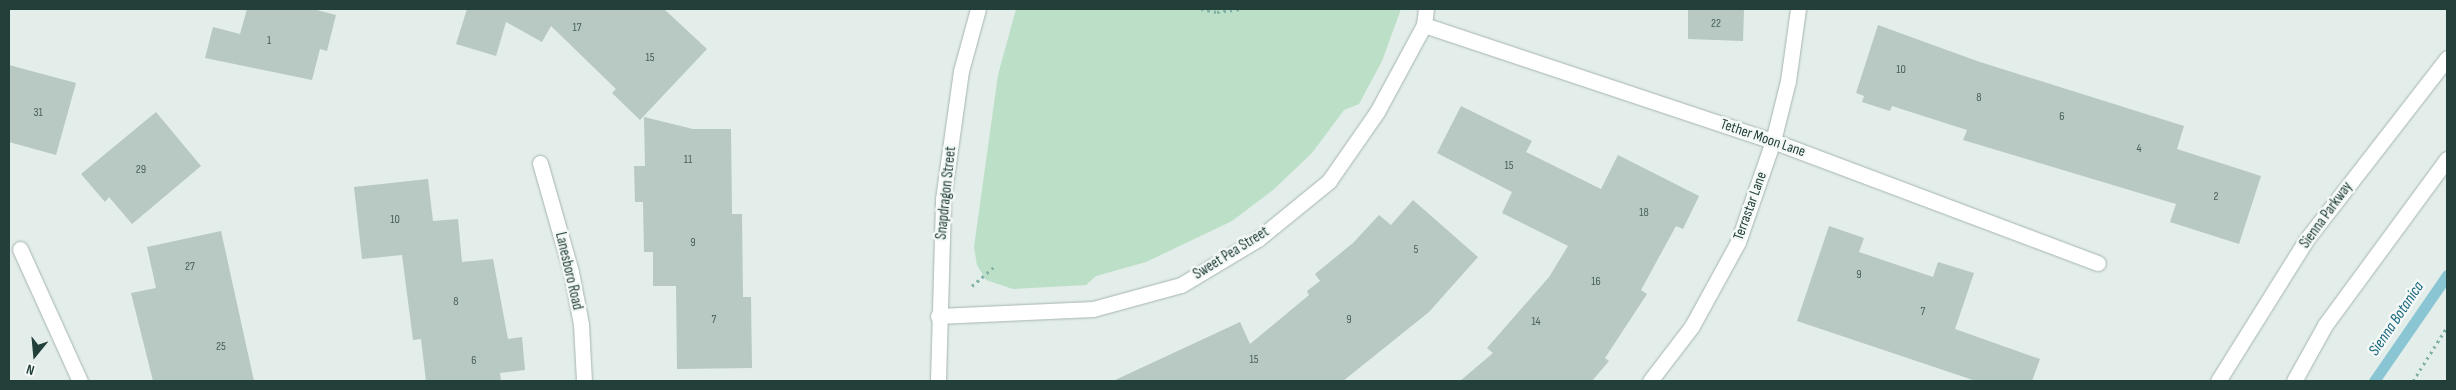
<!DOCTYPE html>
<html>
<head>
<meta charset="utf-8">
<style>
	body { margin:0 }
	#map { position:relative; width:2456px; height:390px; overflow:hidden; background:#e3ede9; font-family:"Sofia Sans Condensed",sans-serif }
	div>[style] { position:absolute }
	[style*='--x'] { left:calc(var(--x)*1px); top:calc(var(--y)*1px); width:calc(var(--w)*1px); rotate:calc(var(--a)*1deg) }
	.green>* { inset:0; background:#bbdfc7 }
	.stream>* { height:11px; margin:-5.5px; padding:0 5.5px; transform-origin:5.5px; border-radius:5.5px; background:#8ac5d3 }
	.building>* { inset:0; background:#b8c8c2 }
	.path>* { height:3px; margin-top:-1.5px; transform-origin:0; background:repeating-linear-gradient(90deg,#82b2a5 0 2.5px,transparent 0 6.5px) }
	.roads { filter:drop-shadow(0 0 1px #a5b5b1) drop-shadow(0 0 1px #a5b5b1) }
	.minor>* { height:15px; margin:-7.5px; padding:0 7.5px; transform-origin:7.5px; border-radius:7.5px; background:#fff }
	.tertiary>* { height:15px; margin:-7.5px; padding:0 7.5px; transform-origin:7.5px; border-radius:7.5px; background:#fff }
	.secondary>* { height:15px; margin:-7.5px; padding:0 7.5px; transform-origin:7.5px; border-radius:7.5px; background:#fff }
	span { translate:-50% -50%; white-space:nowrap; text-align:center; line-height:1.15; -webkit-text-stroke:5px #f4f9f7; paint-order:stroke }
	.number-label { font-size:12px; color:#48615b }
	.number-label span { -webkit-text-stroke-width:0 }
	.street-label { font-size:15px; color:#223f39 }
	.water-label { font-size:16px; color:#1a687d; font-style:italic }
	.frame { position:absolute; inset:0; border:10px solid #223f39; pointer-events:none }
	.north { position:absolute; left:10px; top:330px; width:50px; height:50px; -webkit-text-stroke:4px #f4f9f7; paint-order:stroke; rotate:197deg; font-size:14px; font-weight:700; line-height:20px; text-align:center; color:#223f39 }
	.north::after { content:''; display:block; margin:auto; width:18px; height:22px; background:#223f39; clip-path:polygon(50% 0,100% 100%,50% 72%,0 100%) }
</style>
</head>
<body>
<div id="map">
	<div class="green">
		<div style="clip-path:polygon(1016px 9px,1401px 9px,1382px 61px,1359px 104px,1344px 110px,1312px 153px,1273px 190px,1232px 221px,1146px 262px,1096px 276px,1086px 285px,1013px 289px,986px 280px,977px 265px,974px 247px,998px 75px)"></div>
	</div>
	<div class="stream">
		<div style="--x:2374;--y:381;--w:129;--a:-55.4"></div>
	</div>
	<div class="building">
		<div style="clip-path:polygon(247px 9px,313px 9px,336px 15px,327px 51px,320px 49px,312px 80px,205px 58px,213px 27px,240px 34px)"></div>
		<div style="clip-path:polygon(467px 9px,664px 9px,707px 49px,640px 120px,612px 93px,616px 89px,551px 26px,542px 42px,506px 22px,496px 56px,456px 44px)"></div>
		<div style="clip-path:polygon(1688px 9px,1744px 9px,1743px 41px,1688px 39px)"></div>
		<div style="clip-path:polygon(1878px 25px,1977px 61px,2184px 126px,2177px 149px,2261px 176px,2239px 244px,2170px 222px,2176px 204px,1963px 140px,1967px 130px,1892px 106px,1890px 111px,1862px 102px,1864px 96px,1856px 93px)"></div>
		<div style="clip-path:polygon(9px 65px,76px 83px,56px 155px,9px 142px)"></div>
		<div style="clip-path:polygon(1461px 106px,1532px 141px,1526px 152px,1601px 189px,1618px 155px,1699px 196px,1683px 229px,1676px 226px,1641px 290px,1647px 294px,1605px 358px,1609px 361px,1592px 381px,1460px 381px,1493px 353px,1487px 348px,1549px 277px,1568px 246px,1502px 213px,1512px 192px,1437px 153px)"></div>
		<div style="clip-path:polygon(156px 112px,201px 166px,132px 224px,109px 197px,105px 202px,81px 174px)"></div>
		<div style="clip-path:polygon(644px 117px,693px 129px,731px 129px,732px 214px,742px 214px,743px 297px,751px 297px,752px 368px,677px 369px,676px 286px,653px 286px,653px 252px,644px 252px,643px 202px,635px 202px,634px 166px,645px 166px)"></div>
		<div style="clip-path:polygon(428px 179px,433px 221px,458px 219px,462px 262px,493px 259px,508px 339px,522px 337px,525px 370px,500px 373px,501px 381px,426px 381px,421px 339px,413px 340px,402px 255px,362px 259px,354px 187px)"></div>
		<div style="clip-path:polygon(1413px 200px,1478px 257px,1429px 312px,1343px 381px,1113px 381px,1240px 322px,1250px 344px,1309px 295px,1307px 291px,1320px 281px,1315px 274px,1353px 243px,1379px 215px,1391px 225px)"></div>
		<div style="clip-path:polygon(1829px 226px,1864px 238px,1859px 252px,1933px 277px,1938px 262px,1974px 273px,1955px 329px,2040px 359px,2032px 381px,1976px 381px,1797px 321px)"></div>
		<div style="clip-path:polygon(221px 231px,254px 381px,153px 381px,131px 293px,156px 288px,147px 247px)"></div>
	</div>
	<div class="path">
		<div style="--x:1201;--y:9;--w:16;--a:11"></div>
		<div style="--x:1217;--y:12;--w:25;--a:-7"></div>
		<div style="--x:972;--y:286;--w:29;--a:-41"></div>
		<div style="--x:2413;--y:381;--w:64;--a:-57.8"></div>
	</div>
	<div class="roads">
		<div class="minor">
			<div style="--x:1424;--y:25;--w:368;--a:18.4"></div>
			<div style="--x:1773;--y:141;--w:347;--a:20.6"></div>
			<div style="--x:540;--y:163;--w:113;--a:74.1"></div>
			<div style="--x:571;--y:272;--w:53;--a:79.1"></div>
			<div style="--x:581;--y:324;--w:57;--a:87"></div>
			<div style="--x:20;--y:249;--w:145;--a:65.6"></div>
			<div style="--x:938;--y:316;--w:155;--a:-2.6"></div>
			<div style="--x:1093;--y:309;--w:91;--a:-15.3"></div>
			<div style="--x:1181;--y:285;--w:90;--a:-30.9"></div>
			<div style="--x:1258;--y:239;--w:92;--a:-39.2"></div>
			<div style="--x:1329;--y:181;--w:84;--a:-55.2"></div>
			<div style="--x:1377;--y:112;--w:99;--a:-61.6"></div>
			<div style="--x:1424;--y:25;--w:16;--a:-83"></div>
			<div style="--x:1650;--y:381;--w:69;--a:-52.6"></div>
			<div style="--x:1692;--y:326;--w:96;--a:-61.3"></div>
			<div style="--x:1738;--y:242;--w:107;--a:-70.9"></div>
			<div style="--x:1773;--y:141;--w:62;--a:-76"></div>
			<div style="--x:1788;--y:81;--w:73;--a:-82.1"></div>
		</div>
		<div class="tertiary">
			<div style="--x:938;--y:381;--w:182;--a:-88.4"></div>
			<div style="--x:943;--y:199;--w:129;--a:-82"></div>
			<div style="--x:961;--y:71;--w:64;--a:-74.7"></div>
		</div>
		<div class="secondary">
			<div style="--x:2218;--y:381;--w:166;--a:-58"></div>
			<div style="--x:2306;--y:240;--w:230;--a:-52.2"></div>
			<div style="--x:2294;--y:381;--w:64;--a:-61"></div>
			<div style="--x:2325;--y:325;--w:206;--a:-53.7"></div>
		</div>
	</div>
	<div class="number-label">
		<span style="left:1716px;top:24px">22</span>
		<span style="left:577px;top:28px">17</span>
		<span style="left:269px;top:41px">1</span>
		<span style="left:650px;top:58px">15</span>
		<span style="left:1901px;top:70px">10</span>
		<span style="left:1979px;top:98px">8</span>
		<span style="left:38px;top:113px">31</span>
		<span style="left:2062px;top:117px">6</span>
		<span style="left:2139px;top:149px">4</span>
		<span style="left:688px;top:160px">11</span>
		<span style="left:1509px;top:166px">15</span>
		<span style="left:141px;top:170px">29</span>
		<span style="left:2216px;top:197px">2</span>
		<span style="left:1644px;top:213px">18</span>
		<span style="left:395px;top:220px">10</span>
		<span style="left:693px;top:243px">9</span>
		<span style="left:1416px;top:250px">5</span>
		<span style="left:190px;top:267px">27</span>
		<span style="left:1859px;top:275px">9</span>
		<span style="left:1596px;top:282px">16</span>
		<span style="left:456px;top:302px">8</span>
		<span style="left:1923px;top:312px">7</span>
		<span style="left:714px;top:320px">7</span>
		<span style="left:1349px;top:320px">9</span>
		<span style="left:1536px;top:322px">14</span>
		<span style="left:221px;top:347px">25</span>
		<span style="left:1254px;top:360px">15</span>
		<span style="left:474px;top:361px">6</span>
	</div>
	<div class="street-label">
		<span style="left:1763px;top:138px;rotate:19deg">Tether Moon Lane</span>
		<span style="left:946px;top:193px;rotate:-84deg">Snapdragon Street</span>
		<span style="left:1750px;top:206px;rotate:-70deg">Terrastar Lane</span>
		<span style="left:2326px;top:215px;rotate:-54deg">Sienna Parkway</span>
		<span style="left:1231px;top:253px;rotate:-32deg">Sweet Pea Street</span>
		<span style="left:569px;top:271px;rotate:77deg">Lanesboro Road</span>
	</div>
	<div class="water-label">
		<span style="left:2397px;top:319px;rotate:-56deg">Sienna Botanica</span>
	</div>
	<div class="frame"></div>
	<div class="north">N</div>
</div>
</body>
</html>
